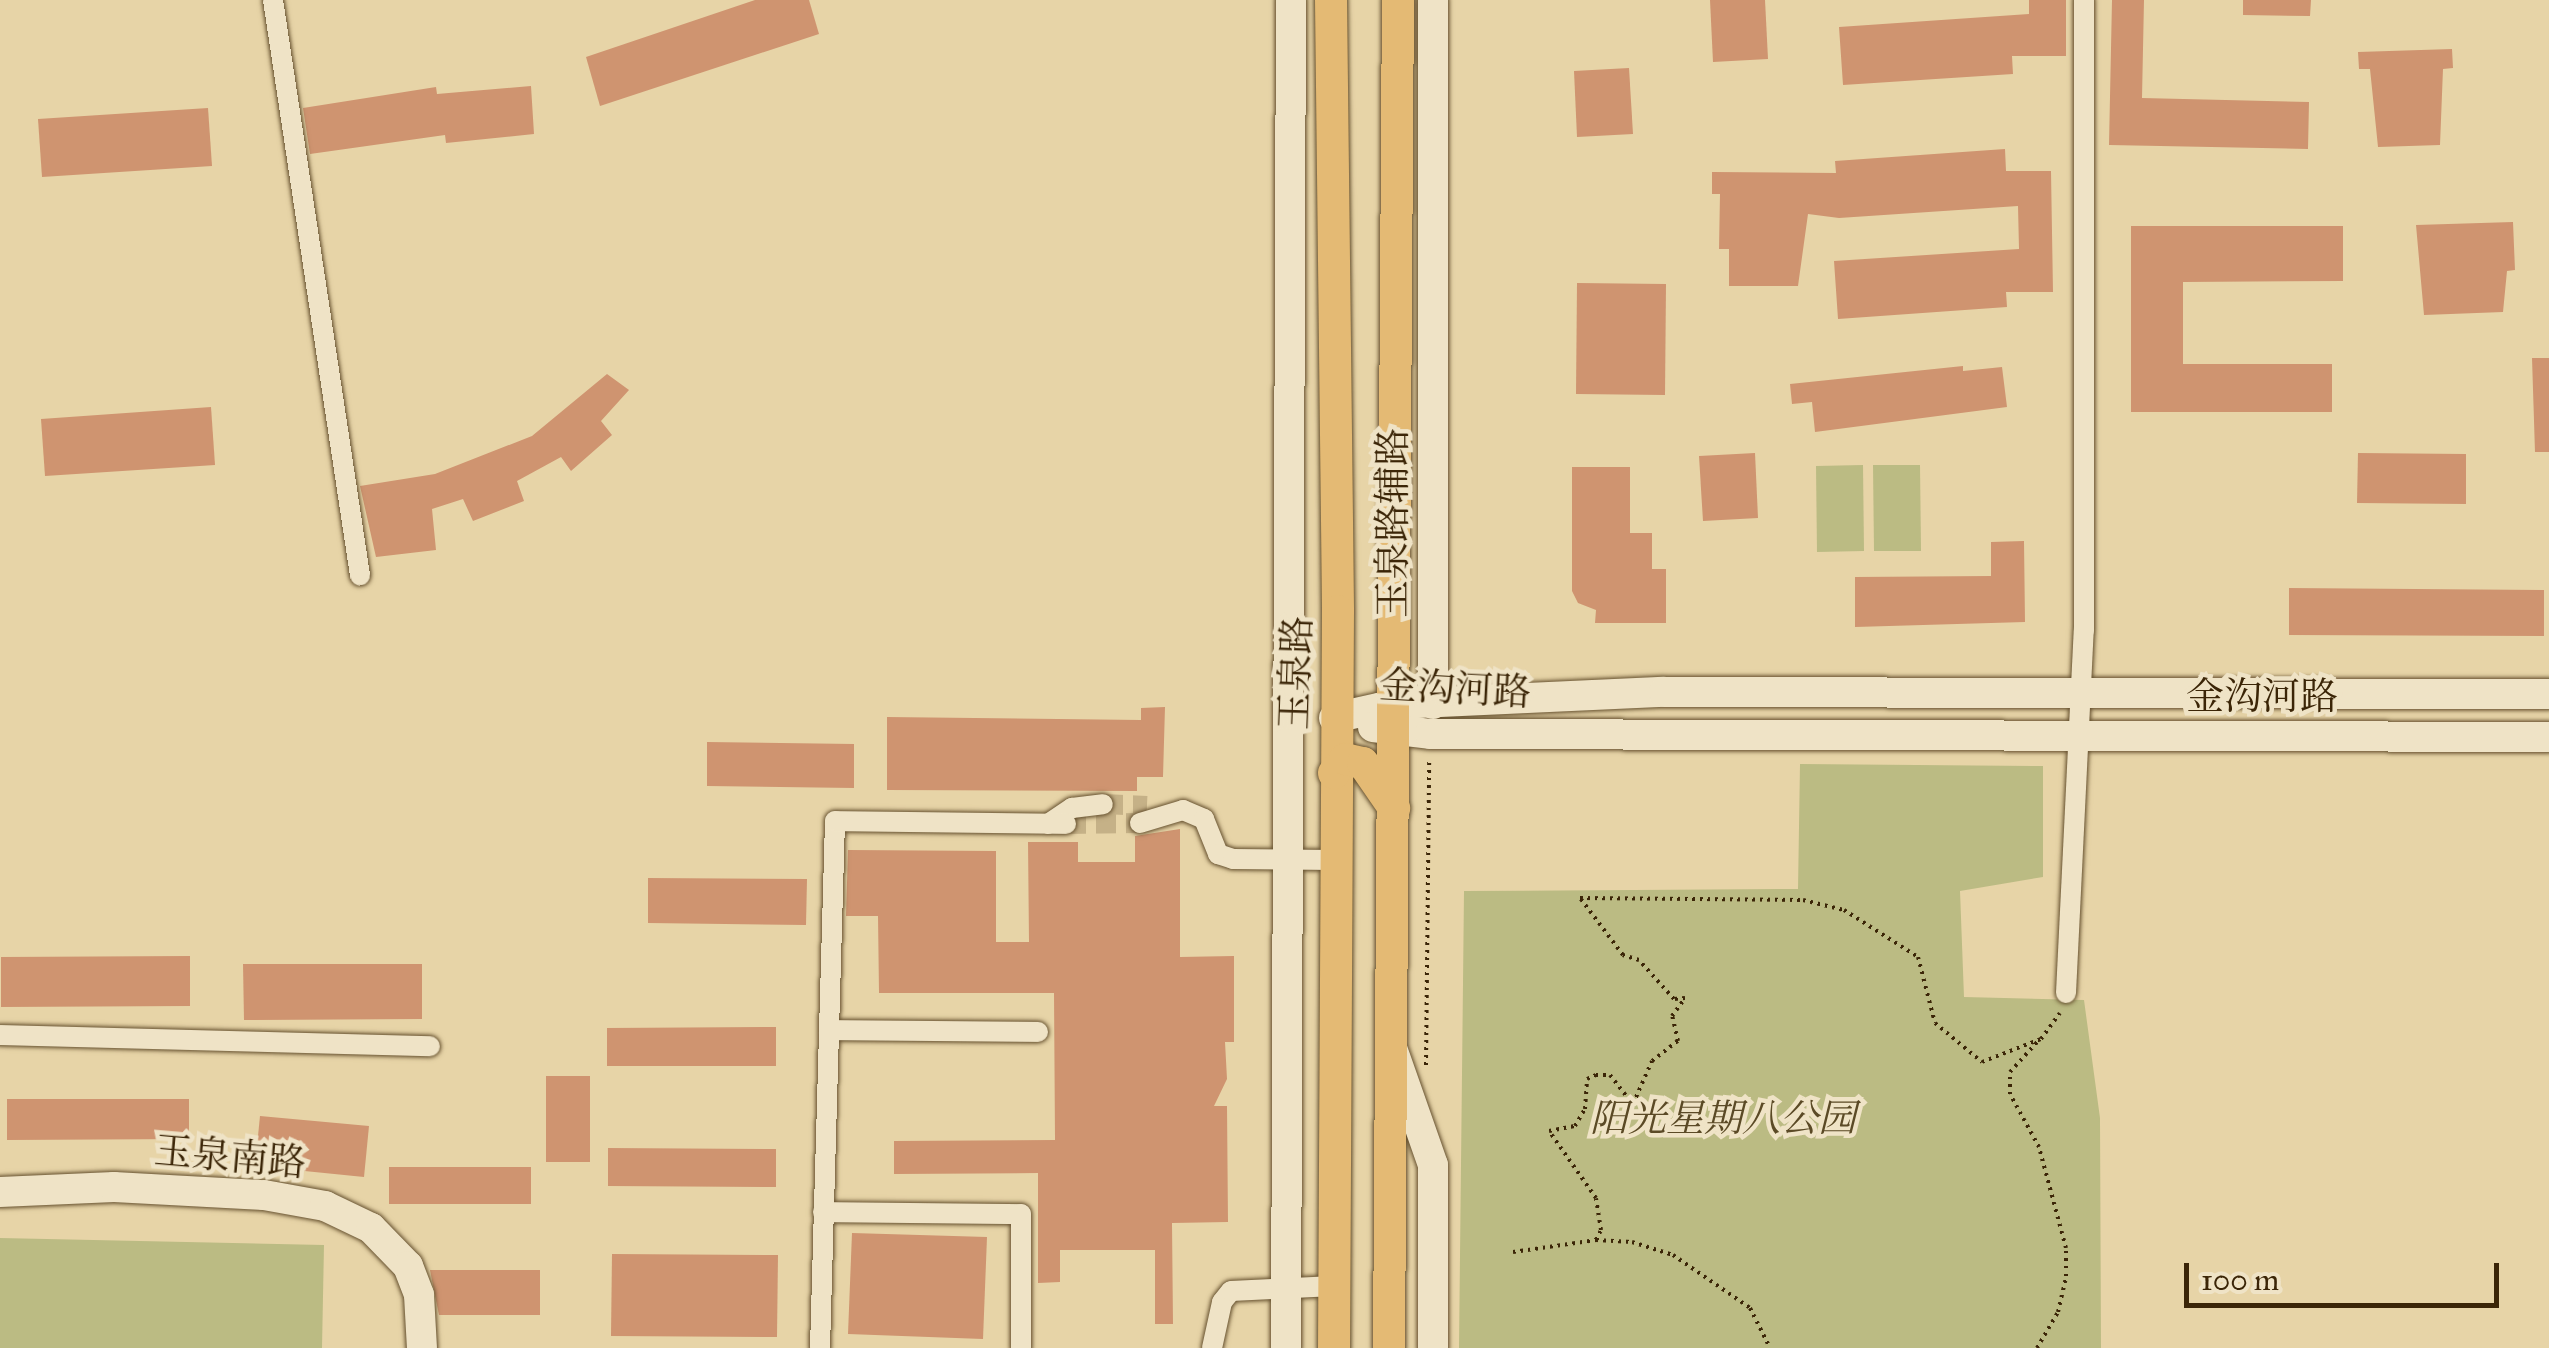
<!DOCTYPE html>
<html>
<head>
<meta charset="utf-8">
<style>
	body { margin:0 }
	#map { position:relative; width:2549px; height:1348px; overflow:hidden; background:#e7d4a7; font-family:"IM FELL Great Primer","Noto Serif SC",serif }
	div>[style] { position:absolute }
	[style*='--x'] { left:calc(var(--x)*1px); top:calc(var(--y)*1px); width:calc(var(--w)*1px); rotate:calc(var(--a)*1deg) }
	.green>* { inset:0; background:#bbbb83 }
	.building>* { inset:0; background:#cf9470 }
	.street-tunnel>* { height:20px; margin-top:-10px; transform-origin:0; background:repeating-linear-gradient(90deg,#c5b187 0 20px,transparent 0 30px) }
	.path>* { height:4px; margin-top:-2px; transform-origin:0; background:repeating-linear-gradient(90deg,#3b2507 0 2.5px,transparent 0 7.5px) }
	.roads { filter:drop-shadow(0 0 2px #66512f) drop-shadow(0 0 2px #66512f) }
	.street>* { height:20px; margin:-10px; padding:0 10px; transform-origin:10px; border-radius:10px; background:#efe3c6 }
	.secondary>* { height:30px; margin:-15px; padding:0 15px; transform-origin:15px; border-radius:15px; background:#efe3c6 }
	.primary>* { height:32px; margin:-16px; padding:0 16px; transform-origin:16px; border-radius:16px; background:#e4ba74 }
	span { translate:-50% -50%; white-space:nowrap; text-align:center; line-height:1.15; -webkit-text-stroke:9px #efe3c6; paint-order:stroke }
	.street-label { font-size:38px; color:#3b2507 }
	.park-label { font-size:38px; color:#5b4a26; font-style:italic }
	.scale { position:absolute; left:2184px; top:1263px; width:315px; height:45px; box-sizing:border-box; border:5px solid #3b2507; border-top:0; padding-left:12px; font-size:30px; line-height:35px; white-space:nowrap; color:#3b2507; -webkit-text-stroke:8px #efe3c6; paint-order:stroke }
</style>
</head>
<body>
<div id="map">
	<div class="green">
		<div style="clip-path:polygon(1863px 465px,1864px 551px,1817px 552px,1816px 466px)"></div>
		<div style="clip-path:polygon(1873px 465px,1920px 465px,1921px 551px,1874px 551px)"></div>
		<div style="clip-path:polygon(1800px 764px,2043px 766px,2043px 877px,1960px 891px,1964px 997px,2084px 1000px,2100px 1118px,2101px 1348px,1459px 1348px,1464px 891px,1798px 889px)"></div>
		<div style="clip-path:polygon(0 1238px,324px 1245px,322px 1348px,0 1348px)"></div>
	</div>
	<div class="building">
		<div style="clip-path:polygon(755px 0,809px 0,819px 34px,600px 106px,586px 57px)"></div>
		<div style="clip-path:polygon(1710px 0,1765px 0,1768px 59px,1713px 62px)"></div>
		<div style="clip-path:polygon(2029px 0,2066px 0,2066px 56px,2012px 56px,2013px 74px,1843px 85px,1839px 27px,2029px 14px)"></div>
		<div style="clip-path:polygon(2112px 0,2144px 0,2142px 98px,2309px 102px,2308px 149px,2109px 145px)"></div>
		<div style="clip-path:polygon(2243px 0,2311px 0,2310px 16px,2243px 15px)"></div>
		<div style="clip-path:polygon(2452px 49px,2453px 68px,2443px 69px,2440px 145px,2378px 147px,2370px 69px,2359px 69px,2358px 52px)"></div>
		<div style="clip-path:polygon(1629px 68px,1633px 134px,1577px 137px,1574px 71px)"></div>
		<div style="clip-path:polygon(531px 86px,534px 134px,446px 143px,445px 135px,310px 154px,303px 108px,436px 87px,437px 94px)"></div>
		<div style="clip-path:polygon(208px 108px,212px 166px,42px 177px,38px 119px)"></div>
		<div style="clip-path:polygon(2005px 149px,2006px 171px,2051px 171px,2053px 292px,2006px 292px,2007px 307px,1838px 319px,1834px 261px,2019px 249px,2018px 206px,1839px 218px,1808px 214px,1798px 286px,1729px 286px,1729px 249px,1719px 249px,1720px 194px,1712px 194px,1712px 172px,1836px 173px,1835px 161px)"></div>
		<div style="clip-path:polygon(2513px 222px,2515px 270px,2507px 271px,2503px 312px,2424px 315px,2416px 225px)"></div>
		<div style="clip-path:polygon(2131px 226px,2343px 226px,2343px 281px,2183px 282px,2183px 364px,2332px 364px,2332px 412px,2131px 412px)"></div>
		<div style="clip-path:polygon(1577px 283px,1666px 284px,1665px 395px,1576px 394px)"></div>
		<div style="clip-path:polygon(2532px 358px,2549px 358px,2549px 452px,2535px 452px)"></div>
		<div style="clip-path:polygon(1963px 366px,1963px 371px,2002px 367px,2007px 407px,1815px 432px,1812px 402px,1792px 404px,1790px 384px)"></div>
		<div style="clip-path:polygon(607px 374px,629px 390px,601px 421px,612px 435px,571px 471px,561px 457px,517px 481px,524px 501px,473px 521px,463px 499px,432px 509px,436px 550px,376px 557px,360px 486px,435px 474px,532px 436px)"></div>
		<div style="clip-path:polygon(211px 407px,215px 465px,45px 476px,41px 419px)"></div>
		<div style="clip-path:polygon(1755px 453px,1758px 518px,1703px 521px,1699px 456px)"></div>
		<div style="clip-path:polygon(2358px 453px,2466px 454px,2466px 504px,2357px 503px)"></div>
		<div style="clip-path:polygon(1572px 467px,1630px 467px,1630px 533px,1652px 533px,1652px 569px,1666px 569px,1666px 623px,1595px 623px,1596px 610px,1578px 603px,1572px 591px)"></div>
		<div style="clip-path:polygon(2024px 541px,2025px 622px,1855px 627px,1855px 577px,1991px 576px,1991px 542px)"></div>
		<div style="clip-path:polygon(2289px 588px,2544px 590px,2544px 636px,2289px 635px)"></div>
		<div style="clip-path:polygon(1165px 707px,1163px 777px,1137px 777px,1137px 791px,887px 790px,887px 717px,1141px 720px,1141px 708px)"></div>
		<div style="clip-path:polygon(707px 742px,854px 744px,854px 788px,707px 786px)"></div>
		<div style="clip-path:polygon(1180px 829px,1180px 957px,1234px 956px,1234px 1042px,1225px 1042px,1227px 1079px,1214px 1106px,1227px 1106px,1228px 1222px,1172px 1223px,1173px 1324px,1155px 1324px,1155px 1250px,1060px 1250px,1060px 1282px,1038px 1283px,1038px 1173px,894px 1174px,894px 1141px,1055px 1140px,1054px 993px,879px 993px,878px 916px,846px 916px,848px 850px,996px 851px,996px 942px,1029px 942px,1028px 842px,1078px 842px,1078px 862px,1135px 862px,1135px 836px)"></div>
		<div style="clip-path:polygon(648px 878px,807px 879px,806px 925px,648px 923px)"></div>
		<div style="clip-path:polygon(190px 956px,190px 1006px,1px 1007px,1px 957px)"></div>
		<div style="clip-path:polygon(243px 964px,422px 964px,422px 1019px,244px 1020px)"></div>
		<div style="clip-path:polygon(776px 1027px,776px 1066px,607px 1066px,607px 1028px)"></div>
		<div style="clip-path:polygon(546px 1076px,590px 1076px,590px 1162px,546px 1162px)"></div>
		<div style="clip-path:polygon(7px 1099px,189px 1099px,189px 1139px,7px 1140px)"></div>
		<div style="clip-path:polygon(260px 1116px,369px 1126px,364px 1177px,255px 1166px)"></div>
		<div style="clip-path:polygon(608px 1148px,776px 1149px,776px 1187px,608px 1186px)"></div>
		<div style="clip-path:polygon(389px 1167px,531px 1167px,531px 1204px,389px 1204px)"></div>
		<div style="clip-path:polygon(852px 1233px,987px 1237px,983px 1339px,848px 1334px)"></div>
		<div style="clip-path:polygon(612px 1254px,778px 1255px,777px 1337px,611px 1336px)"></div>
		<div style="clip-path:polygon(430px 1270px,540px 1270px,540px 1315px,439px 1315px)"></div>
	</div>
	<div class="street-tunnel">
		<div style="--x:1103;--y:804;--w:44;--a:2.6"></div>
		<div style="--x:1066;--y:824;--w:74;--a:-0.8"></div>
	</div>
	<div class="path">
		<div style="--x:1426;--y:1065;--w:305;--a:-89.4"></div>
		<div style="--x:1596;--y:1240;--w:36;--a:3"></div>
		<div style="--x:1632;--y:1242;--w:43;--a:17.6"></div>
		<div style="--x:1673;--y:1255;--w:93;--a:34.5"></div>
		<div style="--x:1750;--y:1308;--w:45;--a:63.4"></div>
		<div style="--x:1513;--y:1252;--w:84;--a:-8.2"></div>
		<div style="--x:1596;--y:1240;--w:11;--a:-63"></div>
		<div style="--x:1601;--y:1230;--w:32;--a:-99"></div>
		<div style="--x:1596;--y:1198;--w:82;--a:-125"></div>
		<div style="--x:1549;--y:1131;--w:26;--a:-11"></div>
		<div style="--x:1575;--y:1126;--w:20;--a:-60"></div>
		<div style="--x:1585;--y:1109;--w:30;--a:-86"></div>
		<div style="--x:1587;--y:1079;--w:10;--a:-24"></div>
		<div style="--x:1596;--y:1075;--w:14;--a:0"></div>
		<div style="--x:1610;--y:1075;--w:37;--a:52"></div>
		<div style="--x:1633;--y:1104;--w:47;--a:-66.2"></div>
		<div style="--x:1652;--y:1061;--w:33;--a:-38"></div>
		<div style="--x:1678;--y:1041;--w:26;--a:-103"></div>
		<div style="--x:1672;--y:1016;--w:22;--a:-54"></div>
		<div style="--x:1685;--y:998;--w:11;--a:175"></div>
		<div style="--x:1674;--y:999;--w:52;--a:-131.9"></div>
		<div style="--x:1639;--y:960;--w:17;--a:-163"></div>
		<div style="--x:1623;--y:955;--w:71;--a:-127"></div>
		<div style="--x:1580;--y:898;--w:223;--a:0.5"></div>
		<div style="--x:1803;--y:900;--w:42;--a:13.7"></div>
		<div style="--x:1844;--y:910;--w:88;--a:32.4"></div>
		<div style="--x:1918;--y:957;--w:68;--a:75.6"></div>
		<div style="--x:1935;--y:1023;--w:61;--a:39.7"></div>
		<div style="--x:1982;--y:1062;--w:63;--a:-21.3"></div>
		<div style="--x:2041;--y:1039;--w:32;--a:-54"></div>
		<div style="--x:2037;--y:1348;--w:42;--a:-59.7"></div>
		<div style="--x:2058;--y:1312;--w:37;--a:-77"></div>
		<div style="--x:2066;--y:1276;--w:28;--a:-90"></div>
		<div style="--x:2066;--y:1248;--w:105;--a:-105"></div>
		<div style="--x:2039;--y:1147;--w:60;--a:-118.7"></div>
		<div style="--x:2010;--y:1094;--w:22;--a:-90"></div>
		<div style="--x:2010;--y:1072;--w:42;--a:-47.9"></div>
	</div>
	<div class="roads">
		<div class="street">
			<div style="--x:273;--y:0;--w:582;--a:81.4"></div>
			<div style="--x:1140;--y:823;--w:45;--a:-16.8"></div>
			<div style="--x:1183;--y:810;--w:23;--a:23"></div>
			<div style="--x:1204;--y:819;--w:38;--a:68"></div>
			<div style="--x:1218;--y:854;--w:16;--a:18"></div>
			<div style="--x:1233;--y:859;--w:101;--a:0.6"></div>
			<div style="--x:1048;--y:824;--w:29;--a:-34"></div>
			<div style="--x:1072;--y:808;--w:31;--a:-7"></div>
			<div style="--x:2066;--y:993;--w:362;--a:-87.2"></div>
			<div style="--x:2084;--y:631;--w:631;--a:-90"></div>
			<div style="--x:829;--y:1030;--w:209;--a:0.5"></div>
			<div style="--x:0;--y:1035;--w:430;--a:1.5"></div>
			<div style="--x:823;--y:1212;--w:198;--a:0.6"></div>
			<div style="--x:1021;--y:1214;--w:134;--a:90"></div>
			<div style="--x:820;--y:1348;--w:527;--a:-88.37"></div>
			<div style="--x:835;--y:821;--w:231;--a:0.7"></div>
			<div style="--x:1212;--y:1348;--w:47;--a:-77.7"></div>
			<div style="--x:1222;--y:1302;--w:14;--a:-51"></div>
			<div style="--x:1231;--y:1291;--w:103;--a:-2.8"></div>
		</div>
		<div class="secondary">
			<div style="--x:1433;--y:704;--w:704;--a:-90"></div>
			<div style="--x:1334;--y:718;--w:64;--a:-12.7"></div>
			<div style="--x:1396;--y:704;--w:268;--a:-2.6"></div>
			<div style="--x:1664;--y:692;--w:885;--a:0.13"></div>
			<div style="--x:1373;--y:727;--w:57;--a:7"></div>
			<div style="--x:1430;--y:734;--w:1119;--a:0.15"></div>
			<div style="--x:1392;--y:1048;--w:124;--a:70.7"></div>
			<div style="--x:1433;--y:1165;--w:183;--a:90"></div>
			<div style="--x:0;--y:1192;--w:114;--a:-2.5"></div>
			<div style="--x:114;--y:1187;--w:150;--a:3.1"></div>
			<div style="--x:264;--y:1195;--w:62;--a:10.2"></div>
			<div style="--x:325;--y:1206;--w:51;--a:25.6"></div>
			<div style="--x:371;--y:1228;--w:53;--a:45.8"></div>
			<div style="--x:408;--y:1266;--w:31;--a:69"></div>
			<div style="--x:419;--y:1295;--w:53;--a:86.8"></div>
			<div style="--x:1286;--y:1348;--w:1348;--a:-89.79"></div>
		</div>
		<div class="primary">
			<div style="--x:1331;--y:0;--w:611;--a:89.34"></div>
			<div style="--x:1338;--y:611;--w:737;--a:90.31"></div>
			<div style="--x:1334;--y:773;--w:18;--a:-52"></div>
			<div style="--x:1345;--y:759;--w:18;--a:13"></div>
			<div style="--x:1363;--y:763;--w:55;--a:55.4"></div>
			<div style="--x:1389;--y:1348;--w:1348;--a:-89.62"></div>
		</div>
	</div>
	<div class="street-label">
		<span style="left:1393px;top:523px;rotate:-90deg">玉泉路辅路</span>
		<span style="left:1296px;top:673px;rotate:-88deg">玉泉路</span>
		<span style="left:1455px;top:689px;rotate:3deg">金沟河路</span>
		<span style="left:2262px;top:697px">金沟河路</span>
		<span style="left:230px;top:1157px;rotate:5deg">玉泉南路</span>
	</div>
	<div class="park-label">
		<span style="left:1723px;top:1119px">阳光星期八公园</span>
	</div>
	<div class="scale">100 m</div>
</div>
</body>
</html>
